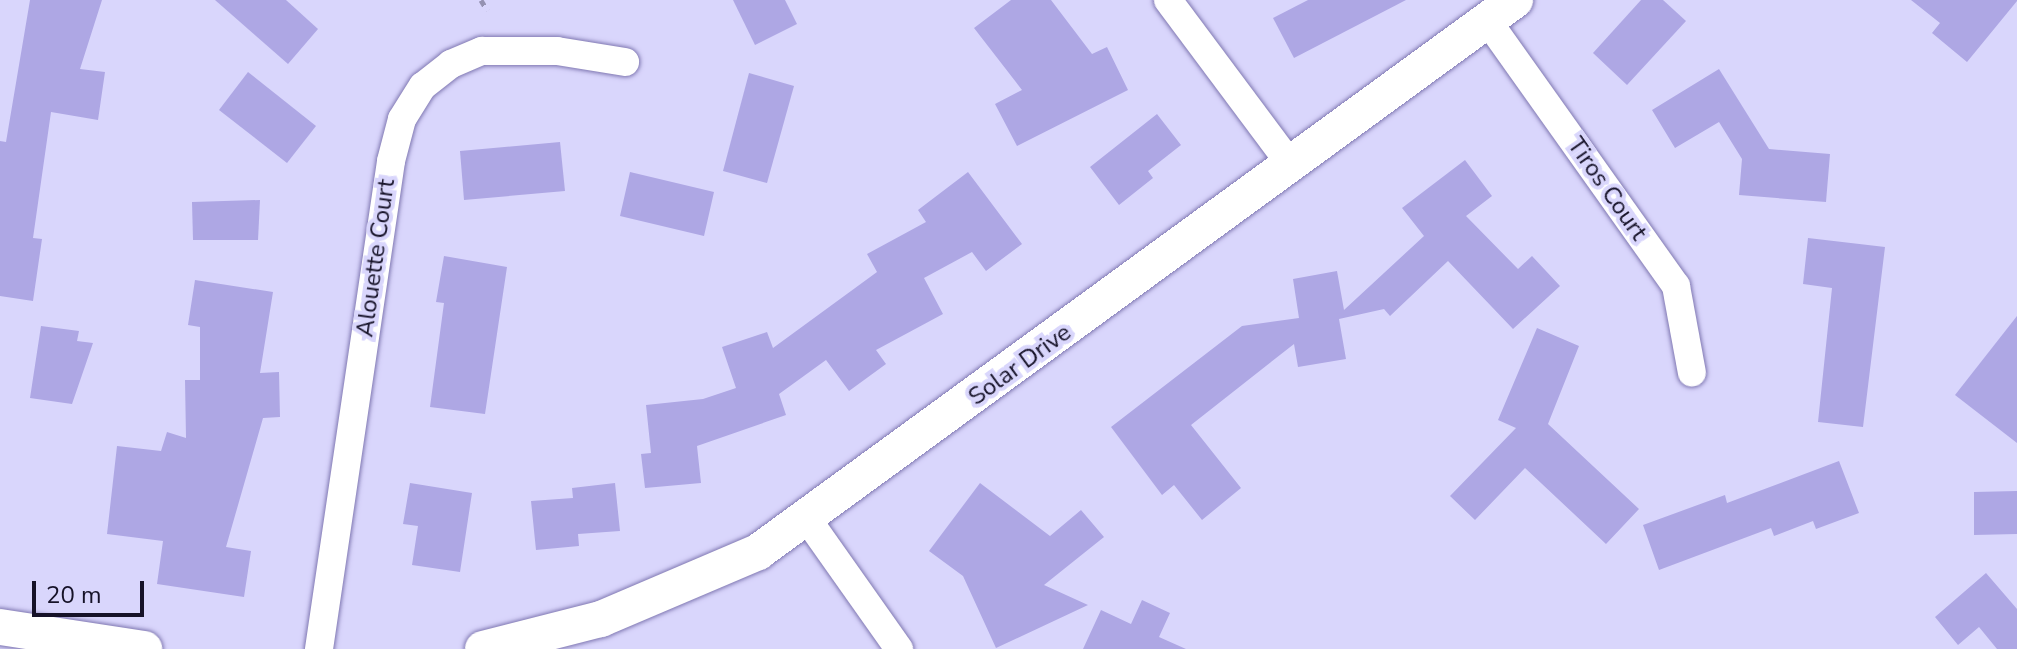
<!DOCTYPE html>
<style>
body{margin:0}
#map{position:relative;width:2017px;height:649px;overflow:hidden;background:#d9d6fc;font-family:"Nunito Sans",sans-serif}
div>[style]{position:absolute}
.building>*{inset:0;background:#aea7e4}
.path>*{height:5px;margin-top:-2.5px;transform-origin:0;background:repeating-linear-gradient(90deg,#9592b2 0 6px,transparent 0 12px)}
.roads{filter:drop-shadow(0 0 2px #8078b2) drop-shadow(0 0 2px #8078b2)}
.minor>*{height:28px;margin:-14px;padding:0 14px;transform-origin:14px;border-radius:14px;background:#fff}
.tertiary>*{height:36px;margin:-18px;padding:0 18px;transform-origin:18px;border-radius:18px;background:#fff}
span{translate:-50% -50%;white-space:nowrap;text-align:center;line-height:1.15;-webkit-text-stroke:8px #d9d6fc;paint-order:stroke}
.street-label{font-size:24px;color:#161228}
.scale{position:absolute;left:32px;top:581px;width:112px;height:36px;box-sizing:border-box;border:4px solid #161228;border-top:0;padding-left:10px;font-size:24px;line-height:28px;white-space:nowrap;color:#161228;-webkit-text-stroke:6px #d9d6fc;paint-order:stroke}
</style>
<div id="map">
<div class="building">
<div style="clip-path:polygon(30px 0,102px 0,80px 69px,105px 72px,98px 120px,51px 112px,33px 238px,42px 239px,33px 301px,0 296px,0 141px,6px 142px)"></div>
<div style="clip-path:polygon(215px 0,286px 0,318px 29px,288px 64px)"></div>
<div style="clip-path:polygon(733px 0,785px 0,797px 24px,755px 45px)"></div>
<div style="clip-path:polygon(1011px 0,1051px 0,1092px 54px,1107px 47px,1128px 90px,1017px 146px,995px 104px,1022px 90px,974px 28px)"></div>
<div style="clip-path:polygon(1308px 0,1406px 0,1294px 58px,1273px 18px)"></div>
<div style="clip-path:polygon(1641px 0,1663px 0,1686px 21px,1627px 85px,1593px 53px)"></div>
<div style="clip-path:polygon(1911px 0,2017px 0,2017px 1px,1967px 62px,1932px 33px,1940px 23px)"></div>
<div style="clip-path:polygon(1719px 69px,1769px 149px,1830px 154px,1826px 202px,1739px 195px,1742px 159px,1719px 122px,1675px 148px,1652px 110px)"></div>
<div style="clip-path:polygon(248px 72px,316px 126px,287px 163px,219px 110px)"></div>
<div style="clip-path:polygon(749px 73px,794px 86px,767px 183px,723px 171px)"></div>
<div style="clip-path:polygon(1157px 114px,1181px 145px,1148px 171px,1153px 178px,1119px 205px,1090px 167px)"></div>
<div style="clip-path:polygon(560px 142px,565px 191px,464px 200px,460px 151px)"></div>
<div style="clip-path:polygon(1465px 160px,1492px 196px,1466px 216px,1518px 269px,1532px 256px,1560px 286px,1513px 329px,1448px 261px,1390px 316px,1384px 309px,1339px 319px,1346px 359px,1298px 367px,1294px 344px,1191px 425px,1241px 488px,1202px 520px,1174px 485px,1162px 495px,1111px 427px,1242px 326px,1299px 318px,1293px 279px,1337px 271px,1344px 310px,1424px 236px,1402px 208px)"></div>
<div style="clip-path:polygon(630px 172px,714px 192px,704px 236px,620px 216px)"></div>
<div style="clip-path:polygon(968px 172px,1022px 244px,986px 271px,972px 252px,924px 278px,943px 314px,876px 350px,886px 364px,849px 391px,826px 360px,779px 394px,786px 415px,697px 446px,701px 483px,645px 488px,641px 454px,651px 453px,646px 405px,703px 399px,736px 388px,722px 347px,767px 332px,773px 348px,877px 272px,867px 254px,926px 222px,918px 210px)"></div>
<div style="clip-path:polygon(260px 200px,258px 240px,193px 240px,192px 202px)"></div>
<div style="clip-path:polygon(1808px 238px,1885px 247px,1863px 427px,1818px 422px,1832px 288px,1803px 284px)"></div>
<div style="clip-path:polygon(444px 256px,507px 267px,485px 414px,430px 407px,444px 303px,436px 302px)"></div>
<div style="clip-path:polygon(195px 280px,273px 292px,260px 373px,279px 372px,280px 417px,263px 418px,226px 547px,251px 551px,244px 597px,157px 584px,163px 541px,107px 534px,117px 446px,161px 451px,167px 432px,186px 438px,185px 380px,200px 380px,200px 327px,188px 325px)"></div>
<div style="clip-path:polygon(2017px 316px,2017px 443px,1955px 395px)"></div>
<div style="clip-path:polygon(41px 326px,79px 331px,77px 341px,93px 343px,72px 404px,30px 398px)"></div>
<div style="clip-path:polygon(1537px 328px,1579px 346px,1548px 424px,1639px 509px,1606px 544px,1525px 468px,1475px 520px,1450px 496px,1516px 428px,1498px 420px)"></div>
<div style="clip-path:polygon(1839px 461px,1859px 513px,1816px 529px,1813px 521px,1774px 536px,1771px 528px,1659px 570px,1643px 525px,1725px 495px,1727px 503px)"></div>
<div style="clip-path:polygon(410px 483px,472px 493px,460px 572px,412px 565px,418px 526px,403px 524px)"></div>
<div style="clip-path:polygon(615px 483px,620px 531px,578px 534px,579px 546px,536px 550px,531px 501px,573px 498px,572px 488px)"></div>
<div style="clip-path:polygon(980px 483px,1050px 536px,1081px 510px,1104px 537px,1044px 585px,1088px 605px,996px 648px,963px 576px,929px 551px)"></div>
<div style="clip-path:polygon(2017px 491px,2017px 534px,1974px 535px,1974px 492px)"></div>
<div style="clip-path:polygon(1986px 573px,2017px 609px,2017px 649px,1997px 649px,1979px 627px,1958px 645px,1935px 617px)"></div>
<div style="clip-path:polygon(1142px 600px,1170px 613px,1159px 637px,1186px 649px,1083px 649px,1101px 610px,1131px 624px)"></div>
</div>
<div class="path">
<div style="left:481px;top:0;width:12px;rotate:59deg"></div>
</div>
<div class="roads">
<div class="minor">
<div style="left:1168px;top:0;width:206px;rotate:53.3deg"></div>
<div style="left:1487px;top:20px;width:326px;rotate:54.6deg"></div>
<div style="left:1676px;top:286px;width:88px;rotate:79.6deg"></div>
<div style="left:808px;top:520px;width:158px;rotate:54.8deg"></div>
<div style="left:319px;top:649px;width:493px;rotate:-81.6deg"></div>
<div style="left:391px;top:161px;width:43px;rotate:-75.3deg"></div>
<div style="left:402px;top:119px;width:39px;rotate:-58deg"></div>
<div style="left:423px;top:86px;width:36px;rotate:-38deg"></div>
<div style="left:451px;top:64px;width:34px;rotate:-23deg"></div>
<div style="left:482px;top:51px;width:75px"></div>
<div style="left:557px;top:51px;width:69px;rotate:9.2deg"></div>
</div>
<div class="tertiary">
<div style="left:0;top:627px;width:146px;rotate:8.7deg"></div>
<div style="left:483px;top:649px;width:122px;rotate:-14.3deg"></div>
<div style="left:601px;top:619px;width:171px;rotate:-23.1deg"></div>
<div style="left:758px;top:552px;width:937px;rotate:-36.1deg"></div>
</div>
</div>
<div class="street-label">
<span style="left:1607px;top:189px;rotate:55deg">Tiros Court</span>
<span style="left:376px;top:258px;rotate:-82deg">Alouette Court</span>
<span style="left:1020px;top:365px;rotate:-36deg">Solar Drive</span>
</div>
<div class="scale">20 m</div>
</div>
